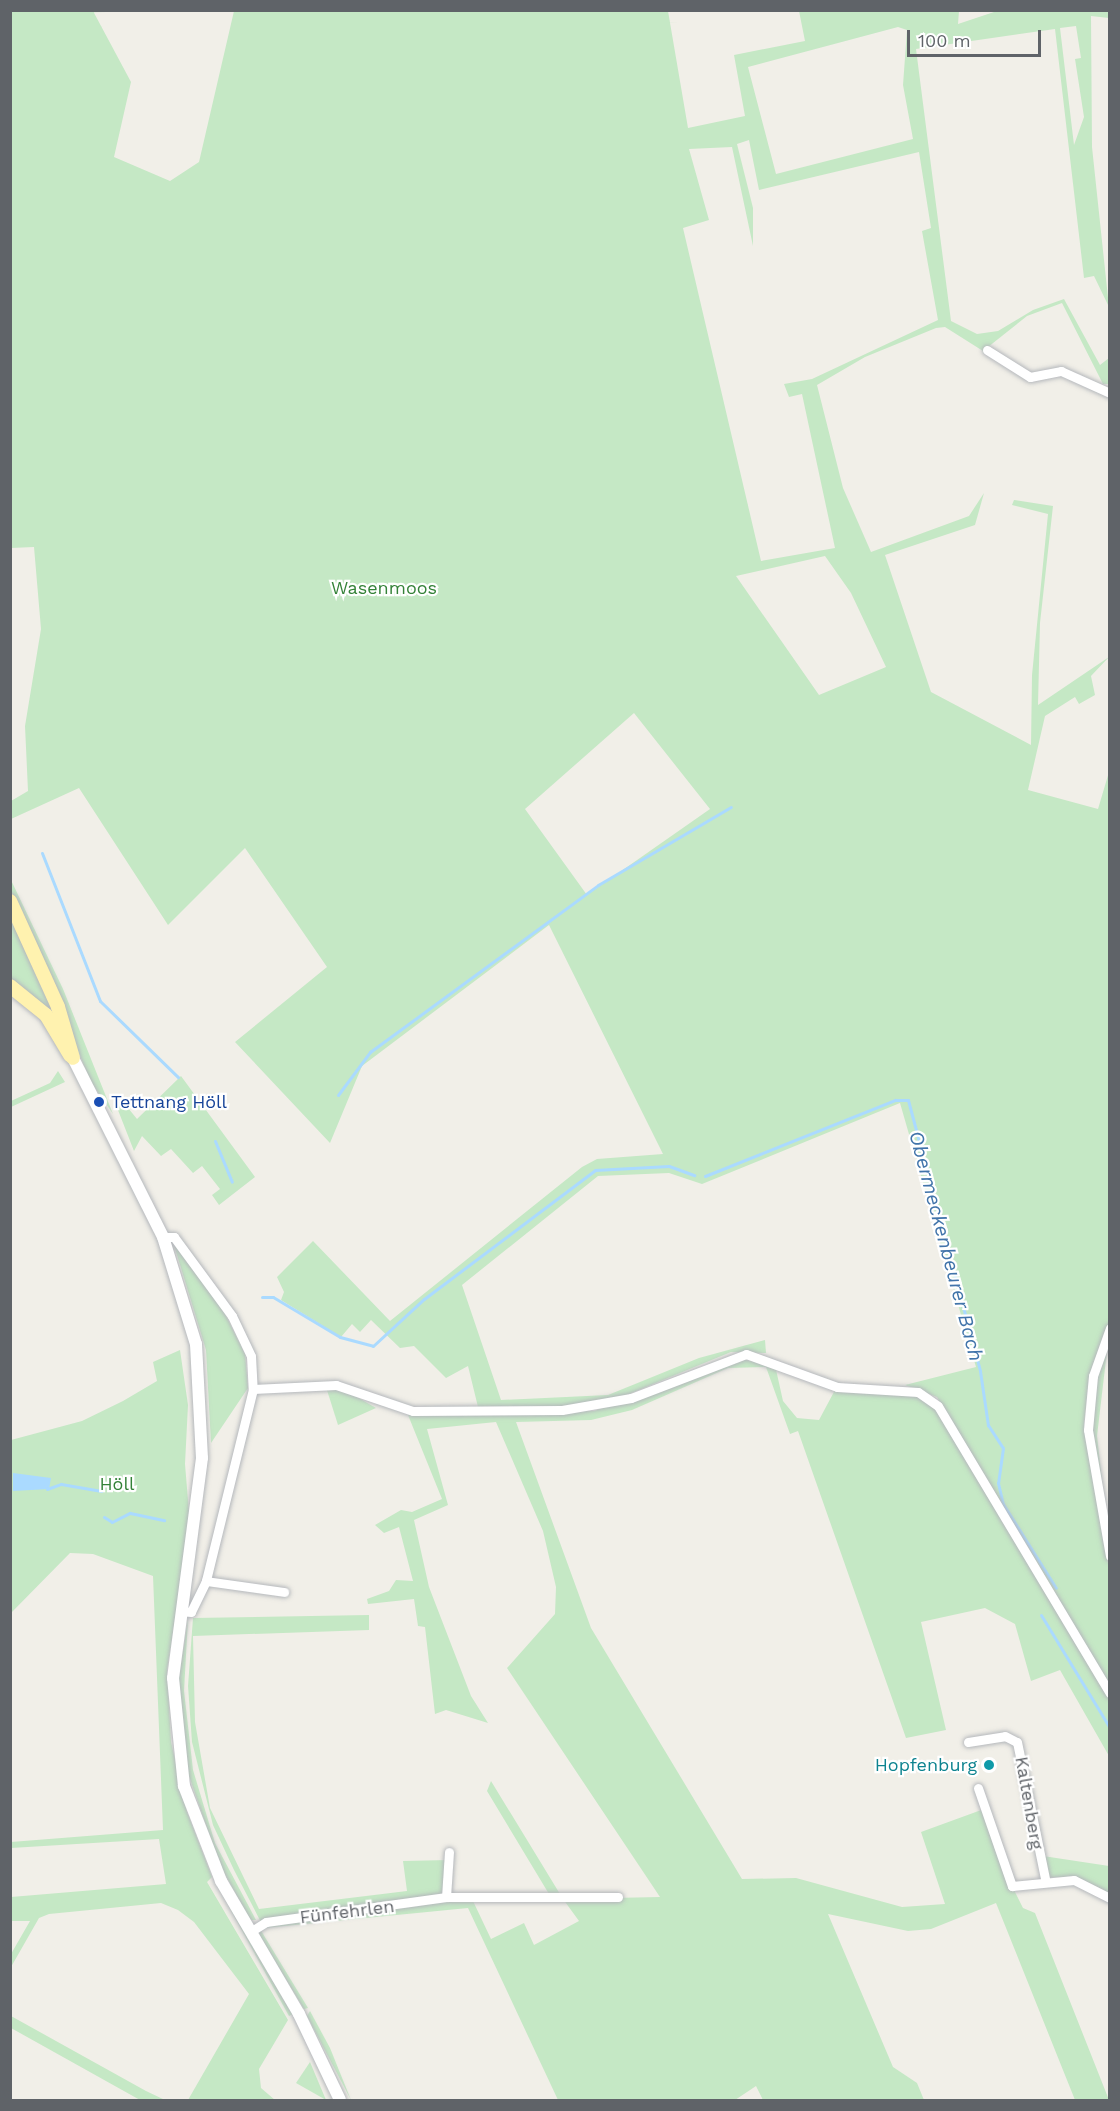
<!DOCTYPE html>
<meta charset="utf-8">
<style>
body{margin:0}
#map{position:relative;width:1120px;height:2111px;overflow:hidden;background:#f1efe8;font-family:"Work Sans",sans-serif}
div>[style]{position:absolute}
.green>*{inset:0;background:#c5e8c5}
.water>*{inset:0;background:#aadaff}
.stream>*{height:3px;margin:-1.5px;padding:0 1.5px;transform-origin:1.5px;border-radius:1.5px;background:#aadaff}
.roads{filter:drop-shadow(0 0 2px #b5b8bc) drop-shadow(0 0 2px #b5b8bc)}
.street>*{height:9px;margin:-4.5px;padding:0 4.5px;transform-origin:4.5px;border-radius:4.5px;background:#fff}
.secondary>*{height:12px;margin:-6px;padding:0 6px;transform-origin:6px;border-radius:6px;background:#fff}
.primary>*{height:14px;margin:-7px;padding:0 7px;transform-origin:7px;border-radius:7px;background:#fff2af}
.dots>*{width:16px;height:16px;translate:-50% -50%;box-sizing:border-box;border:3px solid #fff;border-radius:50%}
span{translate:-50% -50%;white-space:nowrap;text-align:center;line-height:1.15;-webkit-text-stroke:4.5px #fff;paint-order:stroke}
.park-label{font-size:18px;color:#348238}
.transit-label{font-size:18px;color:#164399}
.left{translate:0 -50%;text-align:left}
.culture-label{font-size:18px;color:#0d838f}
.right{translate:-100% -50%;text-align:right}
.street-label{font-size:18px;color:#5f6368}
.water-label{font-size:20px;color:#4174aa;font-style:italic}
.frame{position:absolute;inset:0;border:12px solid #5f6368;pointer-events:none}
.scale{position:absolute;left:907px;top:30px;width:134px;height:27px;box-sizing:border-box;border:3px solid #5f6368;border-top:0;padding-left:8px;font-size:18px;line-height:21px;white-space:nowrap;color:#5f6368;-webkit-text-stroke:4px #fff;paint-order:stroke}
</style>
<div id="map">
<div class="green">
<div style="clip-path:polygon(evenodd,11px 11px,93px 11px,131px 82px,114px 157px,170px 181px,199px 162px,234px 11px,668px 11px,688px 128px,745px 116px,734px 55px,805px 41px,799px 11px,959px 11px,958px 24px,997px 11px,1109px 11px,1109px 18px,1091px 16px,1092px 147px,1109px 307px,1094px 276px,1084px 278px,1055px 29px,916px 49px,951px 321px,977px 334px,998px 331px,1033px 310px,1064px 299px,1100px 365px,1109px 358px,1109px 384px,1103px 384px,1062px 303px,1027px 316px,983px 351px,945px 327px,936px 328px,865px 357px,817px 385px,843px 488px,871px 552px,969px 516px,984px 493px,975px 525px,885px 555px,931px 692px,1031px 745px,1032px 675px,1048px 514px,1012px 505px,1014px 500px,1053px 506px,1040px 623px,1038px 705px,1109px 657px,1091px 676px,1095px 695px,1079px 704px,1075px 697px,1045px 716px,1028px 790px,1098px 809px,1109px 772px,1110px 1318px,1089px 1379px,1084px 1424px,1109px 1569px,1109px 1687px,937px 1397px,905px 1385px,976px 1367px,900px 1103px,702px 1184px,669px 1173px,598px 1176px,462px 1285px,501px 1400px,608px 1395px,699px 1358px,765px 1340px,766px 1353px,731px 1352px,624px 1396px,573px 1406px,478px 1407px,468px 1366px,446px 1378px,414px 1346px,400px 1348px,371px 1320px,360px 1332px,352px 1324px,341px 1337px,281px 1300px,284px 1292px,277px 1277px,313px 1241px,390px 1321px,582px 1167px,597px 1159px,663px 1154px,549px 925px,362px 1066px,330px 1143px,235px 1042px,327px 967px,245px 848px,168px 925px,79px 788px,11px 819px,11px 801px,28px 791px,25px 726px,41px 629px,34px 547px,11px 548px,11px 11px,1076px 26px,1081px 58px,1075px 59px,1084px 117px,1074px 145px,1060px 28px,1076px 26px,11px 11px,898px 27px,907px 30px,903px 85px,913px 139px,776px 174px,748px 67px,898px 27px,11px 11px,749px 140px,759px 190px,919px 152px,931px 228px,922px 231px,938px 320px,812px 379px,784px 384px,789px 397px,802px 394px,835px 548px,761px 561px,683px 228px,709px 220px,689px 149px,732px 147px,753px 246px,753px 208px,737px 144px,749px 140px,11px 11px,825px 556px,851px 593px,886px 667px,819px 695px,736px 576px,825px 556px,11px 11px,634px 713px,710px 809px,587px 895px,525px 809px,634px 713px)"></div>
<div style="clip-path:polygon(10px 878px,63px 989px,113px 1114px,91px 1082px,11px 891px)"></div>
<div style="clip-path:polygon(10px 911px,56px 1015px,11px 981px)"></div>
<div style="clip-path:polygon(58px 1071px,65px 1082px,11px 1107px,11px 1101px,50px 1083px)"></div>
<div style="clip-path:polygon(181px 1076px,255px 1177px,219px 1205px,212px 1195px,220px 1189px,202px 1166px,193px 1173px,171px 1149px,161px 1156px,142px 1136px,134px 1151px,116px 1105px,124px 1103px,137px 1119px)"></div>
<div style="clip-path:polygon(174px 1245px,220px 1304px,245px 1354px,248px 1388px,211px 1443px,206px 1350px)"></div>
<div style="clip-path:polygon(1109px 1334px,1097px 1436px,1109px 1542px,1092px 1444px,1095px 1378px)"></div>
<div style="clip-path:polygon(180px 1350px,188px 1405px,185px 1464px,190px 1524px,167px 1670px,171px 1742px,187px 1812px,212px 1877px,207px 1882px,288px 2020px,259px 2069px,261px 2088px,275px 2100px,188px 2100px,249px 1994px,194px 1922px,178px 1910px,161px 1903px,49px 1914px,39px 1918px,11px 1967px,11px 1954px,30px 1921px,11px 1921px,11px 1897px,166px 1884px,159px 1839px,11px 1848px,11px 1842px,163px 1830px,153px 1576px,93px 1554px,70px 1553px,11px 1613px,11px 1440px,82px 1421px,123px 1401px,157px 1381px,153px 1362px)"></div>
<div style="clip-path:polygon(740px 1359px,775px 1365px,783px 1401px,797px 1418px,819px 1420px,835px 1390px,912px 1393px,936px 1408px,1109px 1699px,1109px 1756px,1060px 1670px,1031px 1681px,1015px 1624px,985px 1608px,921px 1622px,946px 1730px,906px 1738px,798px 1431px,790px 1434px,766px 1367px,728px 1368px,632px 1410px,591px 1420px,516px 1422px,591px 1628px,742px 1879px,796px 1878px,902px 1907px,945px 1904px,921px 1832px,984px 1809px,1001px 1864px,1023px 1908px,1035px 1913px,1109px 2100px,1075px 2100px,996px 1903px,931px 1929px,908px 1931px,828px 1914px,893px 2067px,917px 2083px,924px 2100px,763px 2100px,756px 2086px,735px 2100px,558px 2100px,468px 1908px,264px 1928px,234px 1870px,213px 1825px,192px 1742px,188px 1686px,193px 1618px,369px 1615px,369px 1630px,193px 1636px,195px 1722px,210px 1808px,259px 1909px,407px 1891px,403px 1861px,449px 1860px,446px 1897px,473px 1901px,491px 1939px,524px 1923px,534px 1945px,579px 1921px,563px 1899px,552px 1899px,487px 1791px,491px 1781px,563px 1899px,660px 1897px,507px 1668px,555px 1614px,556px 1587px,543px 1531px,496px 1422px,427px 1429px,448px 1505px,414px 1520px,429px 1587px,471px 1696px,488px 1723px,446px 1710px,435px 1714px,425px 1627px,418px 1626px,414px 1599px,368px 1604px,367px 1599px,389px 1591px,396px 1580px,413px 1581px,399px 1527px,384px 1533px,375px 1525px,401px 1510px,412px 1512px,442px 1499px,408px 1415px,594px 1411px)"></div>
<div style="clip-path:polygon(326px 1387px,350px 1393px,376px 1408px,338px 1425px)"></div>
<div style="clip-path:polygon(188px 1619px,184px 1691px,193px 1770px,215px 1843px,256px 1920px,250px 1920px,219px 1863px,187px 1770px,178px 1684px)"></div>
<div style="clip-path:polygon(1043px 1856px,1109px 1866px,1109px 1895px,1079px 1878px,1045px 1877px)"></div>
<div style="clip-path:polygon(218px 1887px,293px 2014px,289px 2016px)"></div>
<div style="clip-path:polygon(260px 1929px,308px 2008px,304px 2009px,257px 1932px)"></div>
<div style="clip-path:polygon(310px 2011px,330px 2048px,351px 2100px,307px 2016px)"></div>
<div style="clip-path:polygon(11px 2016px,146px 2091px,165px 2100px,140px 2100px,11px 2028px)"></div>
<div style="clip-path:polygon(310px 2062px,326px 2100px,296px 2083px)"></div>
</div>
<div class="water">
<div style="clip-path:polygon(13px 1473px,51px 1478px,49px 1489px,13px 1491px)"></div>
</div>
<div class="stream">
<div style="left:42px;top:853px;width:159px;rotate:68.6deg"></div>
<div style="left:100px;top:1001px;width:109px;rotate:44.3deg"></div>
<div style="left:338px;top:1095px;width:54px;rotate:-53.3deg"></div>
<div style="left:370px;top:1052px;width:283px;rotate:-36.2deg"></div>
<div style="left:598px;top:885px;width:154px;rotate:-30.4deg"></div>
<div style="left:215px;top:1141px;width:44px;rotate:67.5deg"></div>
<div style="left:705px;top:1176px;width:205px;rotate:-21.8deg"></div>
<div style="left:895px;top:1100px;width:13px"></div>
<div style="left:908px;top:1100px;width:280px;rotate:75.1deg"></div>
<div style="left:980px;top:1371px;width:55px;rotate:81.6deg"></div>
<div style="left:988px;top:1425px;width:27px;rotate:57deg"></div>
<div style="left:1003px;top:1448px;width:35px;rotate:98deg"></div>
<div style="left:998px;top:1483px;width:22px;rotate:77deg"></div>
<div style="left:1003px;top:1504px;width:99px;rotate:57.8deg"></div>
<div style="left:262px;top:1297px;width:11px"></div>
<div style="left:273px;top:1297px;width:78px;rotate:30.8deg"></div>
<div style="left:340px;top:1337px;width:34px;rotate:15deg"></div>
<div style="left:373px;top:1346px;width:69px;rotate:-42.7deg"></div>
<div style="left:424px;top:1299px;width:214px;rotate:-37deg"></div>
<div style="left:595px;top:1170px;width:74px;rotate:-3.1deg"></div>
<div style="left:669px;top:1166px;width:27px;rotate:20deg"></div>
<div style="left:47px;top:1489px;width:15px;rotate:-20deg"></div>
<div style="left:61px;top:1484px;width:41px;rotate:9.9deg"></div>
<div style="left:104px;top:1517px;width:9px;rotate:32deg"></div>
<div style="left:112px;top:1522px;width:20px;rotate:-27deg"></div>
<div style="left:130px;top:1513px;width:35px;rotate:12deg"></div>
<div style="left:1041px;top:1615px;width:132px;rotate:58.6deg"></div>
</div>
<div class="roads">
<div class="street">
<div style="left:987px;top:350px;width:51px;rotate:32.1deg"></div>
<div style="left:1030px;top:377px;width:32px;rotate:-11deg"></div>
<div style="left:1061px;top:371px;width:54px;rotate:24.2deg"></div>
<div style="left:163px;top:1237px;width:11px"></div>
<div style="left:174px;top:1237px;width:98px;rotate:53.7deg"></div>
<div style="left:232px;top:1316px;width:44px;rotate:64.6deg"></div>
<div style="left:251px;top:1356px;width:33px;rotate:87deg"></div>
<div style="left:253px;top:1389px;width:198px;rotate:103.8deg"></div>
<div style="left:206px;top:1581px;width:34px;rotate:116deg"></div>
<div style="left:191px;top:1612px;width:11px;rotate:-175deg"></div>
<div style="left:1110px;top:1328px;width:51px;rotate:109.5deg"></div>
<div style="left:1093px;top:1376px;width:54px;rotate:95.3deg"></div>
<div style="left:1088px;top:1430px;width:128px;rotate:80.1deg"></div>
<div style="left:253px;top:1389px;width:83px;rotate:-2.8deg"></div>
<div style="left:336px;top:1385px;width:81px;rotate:18.7deg"></div>
<div style="left:413px;top:1411px;width:149px;rotate:-0.4deg"></div>
<div style="left:562px;top:1410px;width:70px;rotate:-9.9deg"></div>
<div style="left:631px;top:1398px;width:123px;rotate:-20.9deg"></div>
<div style="left:746px;top:1354px;width:97px;rotate:19.9deg"></div>
<div style="left:837px;top:1387px;width:81px;rotate:3.5deg"></div>
<div style="left:918px;top:1392px;width:24px;rotate:35deg"></div>
<div style="left:938px;top:1406px;width:335px;rotate:59.1deg"></div>
<div style="left:206px;top:1581px;width:79px;rotate:8deg"></div>
<div style="left:968px;top:1742px;width:37px;rotate:-9deg"></div>
<div style="left:1005px;top:1736px;width:13px;rotate:27deg"></div>
<div style="left:1017px;top:1742px;width:140px;rotate:78.4deg"></div>
<div style="left:978px;top:1788px;width:104px;rotate:70.9deg"></div>
<div style="left:1012px;top:1886px;width:62px;rotate:-5.5deg"></div>
<div style="left:1074px;top:1880px;width:40px;rotate:26.6deg"></div>
<div style="left:446px;top:1897px;width:45px;rotate:-86.2deg"></div>
<div style="left:250px;top:1932px;width:19px;rotate:-32deg"></div>
<div style="left:266px;top:1922px;width:182px;rotate:-7.9deg"></div>
<div style="left:446px;top:1897px;width:172px"></div>
</div>
<div class="secondary">
<div style="left:73px;top:1058px;width:200px;rotate:63.3deg"></div>
<div style="left:163px;top:1237px;width:112px;rotate:72.9deg"></div>
<div style="left:196px;top:1344px;width:114px;rotate:87deg"></div>
<div style="left:202px;top:1458px;width:222px;rotate:97.5deg"></div>
<div style="left:173px;top:1678px;width:109px;rotate:84.2deg"></div>
<div style="left:184px;top:1786px;width:102px;rotate:68.7deg"></div>
<div style="left:221px;top:1881px;width:154px;rotate:59.6deg"></div>
<div style="left:299px;top:2014px;width:95px;rotate:64.5deg"></div>
</div>
<div class="primary">
<div style="left:10px;top:901px;width:116px;rotate:65.6deg"></div>
<div style="left:58px;top:1007px;width:53px;rotate:73.6deg"></div>
<div style="left:10px;top:986px;width:46px;rotate:38.9deg"></div>
<div style="left:46px;top:1015px;width:47px;rotate:59deg"></div>
</div>
</div>
<div class="dots">
<div style="left:99px;top:1102px;background:#1a4fb4"></div>
<div style="left:989px;top:1765px;background:#0f9aa8"></div>
</div>
<div class="park-label">
<span style="left:384px;top:588px">Wasenmoos</span>
<span style="left:117px;top:1484px">Höll</span>
</div>
<div class="transit-label">
<span class="left" style="left:111px;top:1102px">Tettnang Höll</span>
</div>
<div class="culture-label">
<span class="right" style="left:977px;top:1765px">Hopfenburg</span>
</div>
<div class="street-label">
<span style="left:1029px;top:1803px;rotate:80deg">Kaltenberg</span>
<span style="left:347px;top:1912px;rotate:-7deg">Fünfehrlen</span>
</div>
<div class="water-label">
<span style="left:946px;top:1246px;rotate:75deg">Obermeckenbeurer Bach</span>
</div>
<div class="frame"></div>
<div class="scale">100 m</div>
</div>
